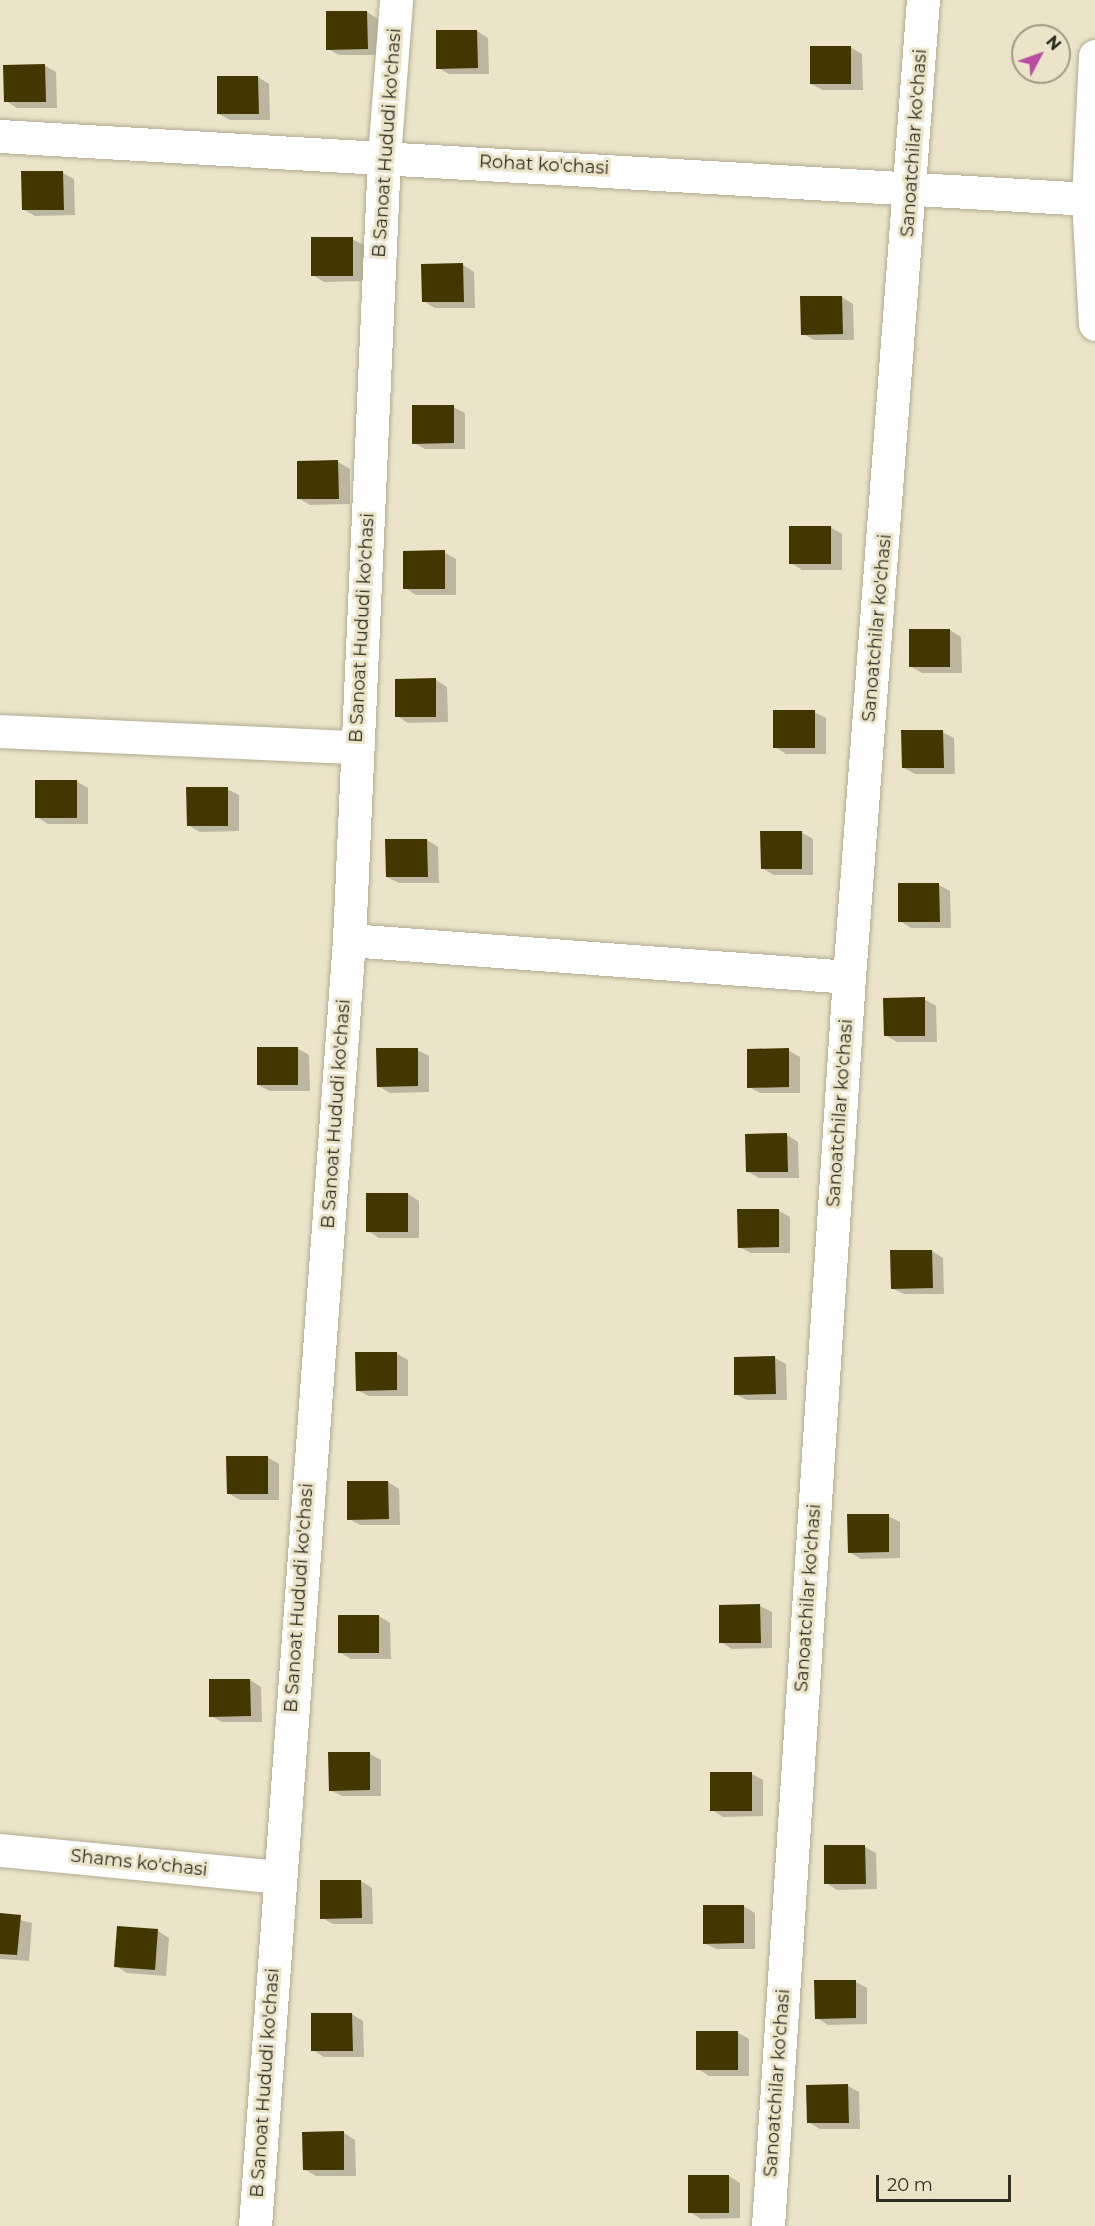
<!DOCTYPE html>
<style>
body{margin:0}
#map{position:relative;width:1095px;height:2226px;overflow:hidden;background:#ebe4c9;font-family:Montserrat,sans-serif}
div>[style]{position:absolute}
.shadow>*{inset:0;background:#0003}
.building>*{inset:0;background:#433700}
.roads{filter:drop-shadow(0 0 2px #b2ab91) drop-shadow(0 0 2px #b2ab91)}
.minor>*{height:33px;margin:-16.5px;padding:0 16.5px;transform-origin:16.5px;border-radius:16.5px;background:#fff}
span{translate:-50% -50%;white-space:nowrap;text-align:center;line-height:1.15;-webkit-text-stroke:6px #ebe4c9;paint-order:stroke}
.street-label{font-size:18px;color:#302e23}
.north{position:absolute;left:1011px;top:24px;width:60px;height:60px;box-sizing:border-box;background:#ebe4c9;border:2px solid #a09b87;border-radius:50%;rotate:49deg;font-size:16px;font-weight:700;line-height:24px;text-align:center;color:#302e23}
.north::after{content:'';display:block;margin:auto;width:21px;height:27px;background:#bc4ba7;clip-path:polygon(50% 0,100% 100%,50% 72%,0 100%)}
.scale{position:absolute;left:876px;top:2175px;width:135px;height:27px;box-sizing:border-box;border:3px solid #302e23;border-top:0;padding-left:8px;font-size:18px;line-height:21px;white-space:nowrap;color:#302e23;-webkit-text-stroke:4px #ebe4c9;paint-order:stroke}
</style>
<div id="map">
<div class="shadow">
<div style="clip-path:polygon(367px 12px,378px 19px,379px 55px,339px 55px,328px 49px)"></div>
<div style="clip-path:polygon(477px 31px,488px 38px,489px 74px,449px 74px,438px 68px)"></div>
<div style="clip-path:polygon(850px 47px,862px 54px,863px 90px,823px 90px,811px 84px)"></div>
<div style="clip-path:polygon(44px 65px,56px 72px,57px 108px,17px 108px,6px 101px)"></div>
<div style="clip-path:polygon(258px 77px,269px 84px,270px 120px,230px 120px,219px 114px)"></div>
<div style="clip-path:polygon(63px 173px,74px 179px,75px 215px,35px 216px,23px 209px)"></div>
<div style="clip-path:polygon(352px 239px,364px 245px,364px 281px,324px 282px,313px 275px)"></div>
<div style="clip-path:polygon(463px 265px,474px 272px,475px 308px,435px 308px,423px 301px)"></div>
<div style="clip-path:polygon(842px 297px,853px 304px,854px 340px,814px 340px,803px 334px)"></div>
<div style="clip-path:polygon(453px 407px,465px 413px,465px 449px,425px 449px,414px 443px)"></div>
<div style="clip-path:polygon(338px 462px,350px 469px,350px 504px,310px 505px,298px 498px)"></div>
<div style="clip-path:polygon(830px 527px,842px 534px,842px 570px,802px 570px,791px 563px)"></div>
<div style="clip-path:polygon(444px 552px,456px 559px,456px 595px,416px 595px,405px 588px)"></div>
<div style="clip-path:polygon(950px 630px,961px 637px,962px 673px,922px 673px,910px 666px)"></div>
<div style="clip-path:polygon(436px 680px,447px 687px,448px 722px,408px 723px,397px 716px)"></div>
<div style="clip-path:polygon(814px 712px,826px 718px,826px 754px,786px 754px,775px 747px)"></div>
<div style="clip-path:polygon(942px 732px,954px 738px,955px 774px,915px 774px,904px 768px)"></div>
<div style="clip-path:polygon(76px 781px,88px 788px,88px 824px,48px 824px,37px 817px)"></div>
<div style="clip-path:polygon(227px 789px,239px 795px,239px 831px,200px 832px,188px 825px)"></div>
<div style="clip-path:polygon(801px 832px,813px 839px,813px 875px,774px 875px,762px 868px)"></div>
<div style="clip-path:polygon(427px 840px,438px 847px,439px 883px,399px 883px,387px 877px)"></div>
<div style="clip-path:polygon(939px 885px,950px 891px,951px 928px,911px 928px,900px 921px)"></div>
<div style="clip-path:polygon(924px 999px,936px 1006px,937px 1042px,897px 1042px,885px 1035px)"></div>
<div style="clip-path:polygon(297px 1048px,309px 1055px,310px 1091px,270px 1091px,258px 1085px)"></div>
<div style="clip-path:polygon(417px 1050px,429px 1056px,429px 1092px,390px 1093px,378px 1086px)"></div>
<div style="clip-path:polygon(788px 1050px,800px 1057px,800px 1093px,760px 1093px,749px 1087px)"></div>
<div style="clip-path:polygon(787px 1135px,798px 1142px,799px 1178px,759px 1178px,747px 1171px)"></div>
<div style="clip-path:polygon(408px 1194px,419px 1201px,419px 1238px,379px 1238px,368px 1231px)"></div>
<div style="clip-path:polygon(778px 1210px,790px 1217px,790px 1253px,751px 1253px,739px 1247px)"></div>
<div style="clip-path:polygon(932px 1251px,943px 1258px,944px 1294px,904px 1294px,892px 1288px)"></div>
<div style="clip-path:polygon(396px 1353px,408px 1360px,408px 1396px,369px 1396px,357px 1390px)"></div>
<div style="clip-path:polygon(775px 1358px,786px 1364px,787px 1400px,747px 1400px,735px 1394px)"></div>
<div style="clip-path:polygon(267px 1457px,279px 1464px,279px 1500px,240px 1500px,228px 1493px)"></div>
<div style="clip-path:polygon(388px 1482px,399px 1489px,400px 1525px,360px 1525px,349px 1519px)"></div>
<div style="clip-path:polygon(888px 1516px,900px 1522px,900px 1558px,861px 1559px,849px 1552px)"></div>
<div style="clip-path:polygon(721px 1606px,760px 1606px,772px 1612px,772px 1648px,732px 1649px,721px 1642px)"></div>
<div style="clip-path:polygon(379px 1616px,390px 1623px,391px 1659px,351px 1659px,339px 1652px)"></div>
<div style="clip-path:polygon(250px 1680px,261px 1687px,262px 1722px,222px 1722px,211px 1716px)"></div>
<div style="clip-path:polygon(370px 1754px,381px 1760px,381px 1796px,342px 1796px,330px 1790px)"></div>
<div style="clip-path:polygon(752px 1774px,763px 1780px,763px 1816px,723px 1817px,712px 1810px)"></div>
<div style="clip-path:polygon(865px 1847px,876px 1853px,877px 1889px,837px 1890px,826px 1883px)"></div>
<div style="clip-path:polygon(361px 1881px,372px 1888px,373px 1924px,333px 1924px,322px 1918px)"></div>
<div style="clip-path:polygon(743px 1906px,755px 1913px,755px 1949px,716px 1949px,704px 1943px)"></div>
<div style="clip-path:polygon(0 1915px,32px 1923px,29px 1961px,0 1959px)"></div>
<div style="clip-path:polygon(158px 1931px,169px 1938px,166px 1976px,127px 1973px,116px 1966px)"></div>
<div style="clip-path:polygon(856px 1982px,867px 1988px,867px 2024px,828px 2025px,817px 2018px)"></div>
<div style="clip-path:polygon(352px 2014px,363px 2021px,364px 2057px,324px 2057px,313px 2050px)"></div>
<div style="clip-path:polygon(737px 2032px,749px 2039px,749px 2076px,709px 2076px,698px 2069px)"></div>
<div style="clip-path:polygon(848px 2086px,859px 2092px,860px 2129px,820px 2129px,808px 2122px)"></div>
<div style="clip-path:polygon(344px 2133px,355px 2140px,356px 2176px,316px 2176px,304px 2169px)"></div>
<div style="clip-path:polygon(729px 2176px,740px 2183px,740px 2218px,701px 2219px,690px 2212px)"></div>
</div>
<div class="building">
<div style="clip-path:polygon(326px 11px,367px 11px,368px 49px,326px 50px)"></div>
<div style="clip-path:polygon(436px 30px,477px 30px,478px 68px,436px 69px)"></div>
<div style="clip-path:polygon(810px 46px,851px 46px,851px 84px,810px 84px)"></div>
<div style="clip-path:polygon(45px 64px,46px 102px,4px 102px,3px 65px)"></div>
<div style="clip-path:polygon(217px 76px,258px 76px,259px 114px,217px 114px)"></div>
<div style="clip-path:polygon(21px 171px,63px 171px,64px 210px,22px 210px)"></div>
<div style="clip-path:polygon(311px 237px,353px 237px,353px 276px,311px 276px)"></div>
<div style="clip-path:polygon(463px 263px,464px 302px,422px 302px,421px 264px)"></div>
<div style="clip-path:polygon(800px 296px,842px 296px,843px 334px,801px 335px)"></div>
<div style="clip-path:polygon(412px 405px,454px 405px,454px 443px,412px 444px)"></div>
<div style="clip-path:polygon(338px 460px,339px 499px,297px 499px,297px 461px)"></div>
<div style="clip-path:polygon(789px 526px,831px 526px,831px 564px,789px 564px)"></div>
<div style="clip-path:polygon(445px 550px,445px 589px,403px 589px,403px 551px)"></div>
<div style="clip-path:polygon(909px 629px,950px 629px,950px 667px,909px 667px)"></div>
<div style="clip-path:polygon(436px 678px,436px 717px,395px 717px,395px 679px)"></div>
<div style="clip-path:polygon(773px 710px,815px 710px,815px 748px,773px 748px)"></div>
<div style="clip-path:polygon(901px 730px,943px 730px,944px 768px,902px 768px)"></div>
<div style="clip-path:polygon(35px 780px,77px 780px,77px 818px,35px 818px)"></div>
<div style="clip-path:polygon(186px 787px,228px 787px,228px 826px,187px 826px)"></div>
<div style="clip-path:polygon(760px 831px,802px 831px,802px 869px,761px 869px)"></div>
<div style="clip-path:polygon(385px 839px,427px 839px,428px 877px,386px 877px)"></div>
<div style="clip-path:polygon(898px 883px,939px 883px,940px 922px,898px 922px)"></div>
<div style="clip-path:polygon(925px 997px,925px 1036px,884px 1036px,883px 998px)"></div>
<div style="clip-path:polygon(257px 1047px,298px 1047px,298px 1085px,257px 1085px)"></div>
<div style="clip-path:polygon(376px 1048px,418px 1048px,418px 1086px,377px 1087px)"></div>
<div style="clip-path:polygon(789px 1048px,789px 1087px,747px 1088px,747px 1049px)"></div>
<div style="clip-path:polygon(787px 1133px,788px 1172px,746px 1172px,745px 1134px)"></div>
<div style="clip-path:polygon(366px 1193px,408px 1193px,408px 1232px,366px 1232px)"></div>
<div style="clip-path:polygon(737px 1209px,779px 1209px,779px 1247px,738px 1248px)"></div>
<div style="clip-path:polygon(890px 1250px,932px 1250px,933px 1288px,891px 1289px)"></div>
<div style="clip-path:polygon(355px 1352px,397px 1352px,397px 1390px,356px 1391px)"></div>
<div style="clip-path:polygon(775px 1356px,776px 1394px,734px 1395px,734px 1357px)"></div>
<div style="clip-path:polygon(226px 1456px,268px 1456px,268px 1494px,227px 1494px)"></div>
<div style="clip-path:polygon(347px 1481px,388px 1481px,389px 1519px,347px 1520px)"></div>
<div style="clip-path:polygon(847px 1514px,889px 1514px,889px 1552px,848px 1553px)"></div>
<div style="clip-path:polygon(760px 1604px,761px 1643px,719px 1643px,719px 1605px)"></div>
<div style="clip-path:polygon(338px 1615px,379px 1615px,379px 1653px,338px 1653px)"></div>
<div style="clip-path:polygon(209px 1679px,250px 1679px,251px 1716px,209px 1717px)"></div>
<div style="clip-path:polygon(328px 1752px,370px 1752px,370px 1790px,329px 1791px)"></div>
<div style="clip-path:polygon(710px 1772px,752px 1772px,752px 1811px,710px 1811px)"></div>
<div style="clip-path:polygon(824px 1845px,865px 1845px,866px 1884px,824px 1884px)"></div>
<div style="clip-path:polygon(320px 1880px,361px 1880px,362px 1918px,320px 1919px)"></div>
<div style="clip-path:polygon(703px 1905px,744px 1905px,744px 1943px,703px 1944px)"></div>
<div style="clip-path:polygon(0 1913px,21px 1915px,17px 1955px,0 1954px)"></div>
<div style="clip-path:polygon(117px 1926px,158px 1929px,155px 1970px,114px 1967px)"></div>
<div style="clip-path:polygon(814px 1980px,856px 1980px,856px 2018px,815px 2019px)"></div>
<div style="clip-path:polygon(311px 2013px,352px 2013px,353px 2051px,311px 2051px)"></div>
<div style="clip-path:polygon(696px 2031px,738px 2031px,738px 2070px,696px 2070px)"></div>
<div style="clip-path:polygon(848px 2084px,849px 2123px,807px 2123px,806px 2085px)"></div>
<div style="clip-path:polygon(344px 2131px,344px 2170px,303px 2170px,302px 2132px)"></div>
<div style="clip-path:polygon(688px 2175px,729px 2175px,729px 2213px,688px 2213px)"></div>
</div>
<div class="roads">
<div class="minor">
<div style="left:1095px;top:56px;width:143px;rotate:92.8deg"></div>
<div style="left:1088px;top:199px;width:125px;rotate:86.8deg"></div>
<div style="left:0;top:136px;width:1090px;rotate:3.31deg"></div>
<div style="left:0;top:731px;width:356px;rotate:2.6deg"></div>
<div style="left:349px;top:940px;width:501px;rotate:4.23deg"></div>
<div style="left:0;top:1850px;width:279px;rotate:5.5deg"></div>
<div style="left:255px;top:2226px;width:1289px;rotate:-85.82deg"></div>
<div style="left:349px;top:940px;width:784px;rotate:-87.44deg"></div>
<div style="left:384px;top:157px;width:157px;rotate:-85.6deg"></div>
<div style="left:768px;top:2226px;width:1252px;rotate:-86.29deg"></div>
<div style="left:849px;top:977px;width:980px;rotate:-85.67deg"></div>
</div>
</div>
<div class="street-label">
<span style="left:387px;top:143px;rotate:-86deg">B Sanoat Hududi ko'chasi</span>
<span style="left:914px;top:143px;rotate:-86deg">Sanoatchilar ko'chasi</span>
<span style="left:544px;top:165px;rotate:3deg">Rohat ko'chasi</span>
<span style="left:362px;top:628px;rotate:-87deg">B Sanoat Hududi ko'chasi</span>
<span style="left:877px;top:628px;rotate:-85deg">Sanoatchilar ko'chasi</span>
<span style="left:840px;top:1113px;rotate:-86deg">Sanoatchilar ko'chasi</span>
<span style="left:336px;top:1114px;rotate:-86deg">B Sanoat Hududi ko'chasi</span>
<span style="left:299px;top:1598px;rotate:-86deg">B Sanoat Hududi ko'chasi</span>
<span style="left:808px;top:1598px;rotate:-86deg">Sanoatchilar ko'chasi</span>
<span style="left:139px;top:1863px;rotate:6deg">Shams ko'chasi</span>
<span style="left:265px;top:2083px;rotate:-86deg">B Sanoat Hududi ko'chasi</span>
<span style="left:777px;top:2083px;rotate:-86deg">Sanoatchilar ko'chasi</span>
</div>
<div class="north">N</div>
<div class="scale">20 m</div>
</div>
